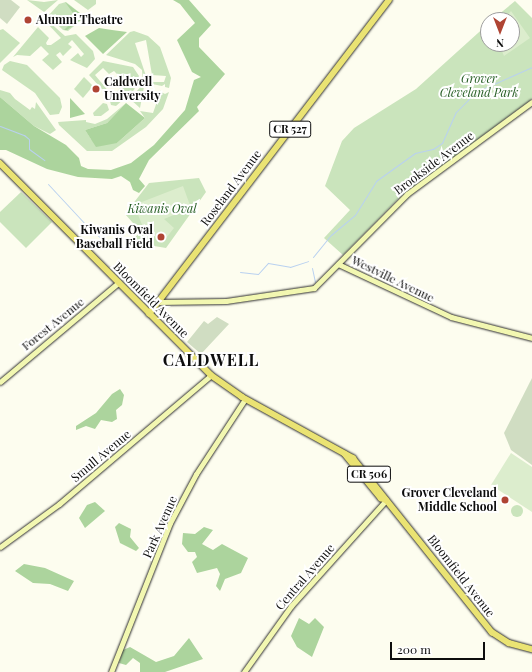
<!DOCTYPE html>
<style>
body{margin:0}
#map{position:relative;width:532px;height:672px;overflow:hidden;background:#fdfdef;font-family:"Playfair Display",serif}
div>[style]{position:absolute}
.green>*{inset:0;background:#cae4bc}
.round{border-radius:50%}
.forest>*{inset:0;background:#acd49d}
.cemetery>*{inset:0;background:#d0ddc2}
.pitch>*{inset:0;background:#dcedcd}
.stream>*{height:1px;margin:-0.5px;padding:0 0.5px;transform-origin:0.5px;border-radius:0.5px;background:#b9d1f0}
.roads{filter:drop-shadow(0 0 1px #2f2f2f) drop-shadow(0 0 1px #2f2f2f)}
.secondary>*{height:5px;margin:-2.5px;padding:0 2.5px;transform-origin:2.5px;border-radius:2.5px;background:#f2f7b1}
.primary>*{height:5.5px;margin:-2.75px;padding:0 2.75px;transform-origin:2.75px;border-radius:2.75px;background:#eae373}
.dots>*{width:11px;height:11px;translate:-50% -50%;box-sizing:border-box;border:2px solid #fff;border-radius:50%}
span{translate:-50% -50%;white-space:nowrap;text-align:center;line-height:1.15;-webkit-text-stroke:4px #fff;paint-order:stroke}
.shield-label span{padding:1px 3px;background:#fff;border:1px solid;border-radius:3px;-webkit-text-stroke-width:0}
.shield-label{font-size:11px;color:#0d0d0d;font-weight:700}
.poi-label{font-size:12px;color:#0d0d0d;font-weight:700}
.left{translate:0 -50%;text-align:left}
.right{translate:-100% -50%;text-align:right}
.park-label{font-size:12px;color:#265e24;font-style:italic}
.street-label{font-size:12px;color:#0d0d0d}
.district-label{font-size:16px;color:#0d0d0d;font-weight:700;letter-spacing:1px}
.north{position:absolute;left:480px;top:12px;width:40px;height:40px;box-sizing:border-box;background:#fff;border:1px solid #9e9e9e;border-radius:50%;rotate:180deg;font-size:11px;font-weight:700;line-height:16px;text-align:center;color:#0d0d0d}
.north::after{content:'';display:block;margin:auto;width:14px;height:18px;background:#af4434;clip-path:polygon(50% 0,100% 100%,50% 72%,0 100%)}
.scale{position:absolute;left:390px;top:642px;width:95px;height:18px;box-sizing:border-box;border:2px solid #0d0d0d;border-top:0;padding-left:5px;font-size:12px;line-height:14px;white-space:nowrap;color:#0d0d0d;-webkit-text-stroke:3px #fff;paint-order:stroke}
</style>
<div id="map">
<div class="green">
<div style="clip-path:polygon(27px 0,44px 2px,58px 0,44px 12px)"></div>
<div style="clip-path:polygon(74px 0,96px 0,96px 4px,88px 10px)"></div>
<div style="clip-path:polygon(515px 1px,532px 18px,532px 99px,402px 195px,343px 255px,324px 238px,350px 210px,325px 186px,342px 141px,354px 128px,416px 89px,488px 24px,488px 44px,512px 44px,512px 20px,492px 20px)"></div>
<div style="clip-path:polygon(66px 2px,85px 17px,68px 31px,63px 30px,48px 16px,59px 4px)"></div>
<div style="clip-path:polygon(47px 20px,65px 36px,76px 34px,93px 51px,95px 59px,87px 68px,70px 60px,78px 53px,81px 57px,84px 54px,72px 40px,68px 44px,72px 47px,63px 56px,60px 52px,56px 55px,62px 62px,53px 70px,42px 60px,49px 54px,41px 46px,30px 56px,17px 55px,13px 57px,38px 27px,49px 38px,46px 43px,47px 45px,51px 45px,61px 38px,46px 22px)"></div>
<div style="clip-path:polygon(3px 29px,20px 43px,0 63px,0 30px)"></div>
<div style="clip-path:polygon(134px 31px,148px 36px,160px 47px,171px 78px,169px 88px,165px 87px,165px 84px,162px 86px,152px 84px,152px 82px,164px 82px,166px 76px,152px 75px,146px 40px,135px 43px,146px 76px,140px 108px,130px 99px,143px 84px,142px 70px,135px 64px,106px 55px,130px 32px)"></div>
<div style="clip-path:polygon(10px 61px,27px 65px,60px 98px,62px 107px,59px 114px,50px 115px,35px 93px,2px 70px,4px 65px)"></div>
<div style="clip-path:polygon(evenodd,103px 61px,133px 67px,139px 76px,134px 90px,116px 106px,111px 105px,109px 97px,89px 75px,103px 61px,103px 68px,109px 74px,114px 71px,125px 82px,115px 94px,110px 93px,95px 75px,103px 68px)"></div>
<div style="clip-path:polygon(84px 77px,93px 86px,83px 98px,74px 89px)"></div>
<div style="clip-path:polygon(0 90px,10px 93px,15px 99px,30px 110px,32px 107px,35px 109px,36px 102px,56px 130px,50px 134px,34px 126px,0 97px)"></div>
<div style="clip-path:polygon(161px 90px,161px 92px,165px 94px,169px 92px,163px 109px,146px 127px,112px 151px,87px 151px,59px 125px,58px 122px,86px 120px,86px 122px,95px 124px,107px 119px,126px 103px,107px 123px,85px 130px,91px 139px,117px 143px,145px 118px,140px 111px,153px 113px)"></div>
<div style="clip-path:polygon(103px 103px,107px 104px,109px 110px,101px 116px,94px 116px,93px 113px)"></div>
<div style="clip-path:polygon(199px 178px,206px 192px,166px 248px,154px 246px,143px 237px,137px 242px,134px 238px,141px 232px,125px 214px,149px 183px)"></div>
<div style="clip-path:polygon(21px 192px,52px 222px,26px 248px,0 222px,0 212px)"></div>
<div class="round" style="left:511px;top:505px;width:12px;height:12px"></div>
</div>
<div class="forest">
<div style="clip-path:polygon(173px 0,189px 0,211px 25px,199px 38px,199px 47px,225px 74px,197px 107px,199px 111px,149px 160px,139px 179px,145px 186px,139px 193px,133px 190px,130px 182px,121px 176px,112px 179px,78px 177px,47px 169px,6px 150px,0 150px,0 97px,34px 126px,66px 145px,79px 158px,81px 166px,88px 169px,111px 170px,131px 163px,154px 145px,185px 110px,194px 80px,201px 77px,192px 72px,177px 40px,195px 23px,180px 4px)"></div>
<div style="clip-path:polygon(65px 2px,85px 17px,67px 30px,64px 30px,73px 21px,73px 13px)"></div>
<div style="clip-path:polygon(99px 28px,112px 30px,127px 32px,103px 54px,85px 36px)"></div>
<div style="clip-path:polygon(70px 98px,85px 114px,70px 118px)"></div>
<div style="clip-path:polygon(126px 103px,145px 118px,117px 143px,96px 147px,85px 130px,107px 123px)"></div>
<div style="clip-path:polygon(120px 389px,124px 395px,122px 405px,116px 410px,117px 419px,112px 422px,101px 420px,95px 429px,86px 426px,76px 430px,76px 426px,96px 413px,112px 394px)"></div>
<div style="clip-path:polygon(95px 502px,105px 511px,85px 528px,79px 518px,87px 505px)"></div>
<div style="clip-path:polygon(119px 523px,131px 529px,130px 537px,139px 548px,136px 551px,120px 543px,115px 527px)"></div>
<div style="clip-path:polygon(204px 527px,213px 530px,202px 544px,213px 550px,222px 544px,248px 558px,241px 573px,225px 579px,220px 591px,216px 586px,220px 574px,217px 568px,197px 573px,192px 562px,197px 557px,195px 552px,188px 552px,182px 544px,183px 533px,195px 534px)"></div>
<div style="clip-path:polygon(24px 564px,45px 568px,74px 581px,68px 591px,50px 584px,33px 583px,15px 571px)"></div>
<div style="clip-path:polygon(299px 618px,309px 624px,315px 618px,324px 627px,312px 657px,297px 647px,291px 636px)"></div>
<div style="clip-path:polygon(189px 638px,203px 659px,165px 672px,140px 672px,140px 663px,133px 658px,126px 665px,119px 663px,123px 650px,130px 647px,156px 662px,174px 656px)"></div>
</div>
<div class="cemetery">
<div style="clip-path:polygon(0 0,11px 0,20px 7px,7px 24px,0 18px)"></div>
<div style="clip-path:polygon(217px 317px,229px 324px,201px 354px,187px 342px,204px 321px,208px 324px)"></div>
<div style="clip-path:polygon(532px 378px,532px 465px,511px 450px,504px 433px)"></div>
</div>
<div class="pitch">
<div style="clip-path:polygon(511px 11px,530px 38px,504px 56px,499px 44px,512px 44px,512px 20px,503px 20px)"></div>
<div style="clip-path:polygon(183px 186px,191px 208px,164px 219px,174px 228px,162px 243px,147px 230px,149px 225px,143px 227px,134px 205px)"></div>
<div style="clip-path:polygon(511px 453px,532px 467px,532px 512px,491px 485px)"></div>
</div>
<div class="stream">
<div style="left:0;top:126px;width:26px;rotate:21deg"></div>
<div style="left:24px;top:135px;width:6px;rotate:39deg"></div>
<div style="left:29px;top:139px;width:10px;rotate:90deg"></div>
<div style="left:29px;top:149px;width:19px;rotate:36deg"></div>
<div style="left:48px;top:184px;width:57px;rotate:47.1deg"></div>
<div style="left:92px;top:230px;width:26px;rotate:43deg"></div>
<div style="left:313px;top:257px;width:28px;rotate:-51deg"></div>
<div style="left:331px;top:235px;width:31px;rotate:-40deg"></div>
<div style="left:355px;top:215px;width:40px;rotate:-58deg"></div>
<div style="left:376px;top:181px;width:48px;rotate:-35.7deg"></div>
<div style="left:415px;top:153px;width:18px;rotate:-13deg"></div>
<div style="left:433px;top:149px;width:11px;rotate:-34deg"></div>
<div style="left:442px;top:143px;width:34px;rotate:-66deg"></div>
<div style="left:456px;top:112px;width:28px;rotate:-45deg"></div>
<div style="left:476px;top:92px;width:61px;rotate:-24.1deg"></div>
<div style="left:312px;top:268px;width:14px;rotate:78deg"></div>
<div style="left:240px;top:272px;width:18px;rotate:6deg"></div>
<div style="left:258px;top:274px;width:15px;rotate:-48deg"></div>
<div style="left:268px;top:263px;width:22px;rotate:10deg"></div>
<div style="left:290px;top:267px;width:19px;rotate:-18deg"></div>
</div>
<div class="roads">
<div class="secondary">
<div style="left:338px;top:264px;width:125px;rotate:25.1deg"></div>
<div style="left:451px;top:317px;width:84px;rotate:14.5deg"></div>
<div style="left:158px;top:302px;width:68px;rotate:-0.8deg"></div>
<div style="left:226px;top:301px;width:89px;rotate:-8.4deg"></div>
<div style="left:314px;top:288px;width:132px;rotate:-45.3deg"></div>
<div style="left:407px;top:194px;width:155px;rotate:-36.4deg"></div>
<div style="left:0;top:382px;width:155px;rotate:-40deg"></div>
<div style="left:0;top:547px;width:73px;rotate:-36.1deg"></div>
<div style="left:59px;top:504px;width:199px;rotate:-40.3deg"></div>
<div style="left:111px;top:672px;width:160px;rotate:-68.4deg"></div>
<div style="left:170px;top:523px;width:55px;rotate:-62deg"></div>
<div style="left:196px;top:474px;width:90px;rotate:-56.8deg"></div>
<div style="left:244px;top:672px;width:81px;rotate:-54.5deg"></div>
<div style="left:291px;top:606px;width:142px;rotate:-48.1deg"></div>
</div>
<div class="primary">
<div style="left:0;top:163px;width:299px;rotate:45.1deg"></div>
<div style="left:211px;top:375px;width:38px;rotate:35deg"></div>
<div style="left:242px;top:397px;width:127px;rotate:28.8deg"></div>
<div style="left:353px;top:458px;width:223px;rotate:51.4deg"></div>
<div style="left:492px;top:632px;width:20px;rotate:33deg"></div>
<div style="left:509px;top:643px;width:24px;rotate:15deg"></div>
<div style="left:149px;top:314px;width:395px;rotate:-52.6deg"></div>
<div style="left:345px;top:454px;width:57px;rotate:50.7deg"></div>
<div style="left:381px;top:498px;width:5px;rotate:22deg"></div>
</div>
</div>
<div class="dots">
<div style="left:28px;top:20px;background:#af4434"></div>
<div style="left:96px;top:89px;background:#af4434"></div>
<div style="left:161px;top:237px;background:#af4434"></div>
<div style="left:505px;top:500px;background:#af4434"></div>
</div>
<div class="shield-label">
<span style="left:290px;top:129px">CR 527</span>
<span style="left:369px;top:474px">CR 506</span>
</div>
<div class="poi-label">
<span class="left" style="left:36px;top:20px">Alumni Theatre</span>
<span class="left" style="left:104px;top:89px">Caldwell<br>University</span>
<span class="right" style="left:153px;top:237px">Kiwanis Oval<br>Baseball Field</span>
<span class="right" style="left:497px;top:500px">Grover Cleveland<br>Middle School</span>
</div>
<div class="park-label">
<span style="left:479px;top:86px">Grover<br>Cleveland Park</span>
<span style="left:162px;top:209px">Kiwanis Oval</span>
</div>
<div class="street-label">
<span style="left:434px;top:163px;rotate:-37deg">Brookside Avenue</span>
<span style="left:231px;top:188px;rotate:-53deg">Roseland Avenue</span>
<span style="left:393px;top:279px;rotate:26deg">Westville Avenue</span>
<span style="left:151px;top:300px;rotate:45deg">Bloomfield Avenue</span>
<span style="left:53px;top:324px;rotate:-39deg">Forest Avenue</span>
<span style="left:101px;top:456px;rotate:-40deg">Smull Avenue</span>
<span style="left:160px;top:527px;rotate:-66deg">Park Avenue</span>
<span style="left:461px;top:576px;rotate:52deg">Bloomfield Avenue</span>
<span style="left:305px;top:577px;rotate:-49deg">Central Avenue</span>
</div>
<div class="district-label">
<span style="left:211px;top:360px">CALDWELL</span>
</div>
<div class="north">N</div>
<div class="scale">200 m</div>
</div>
